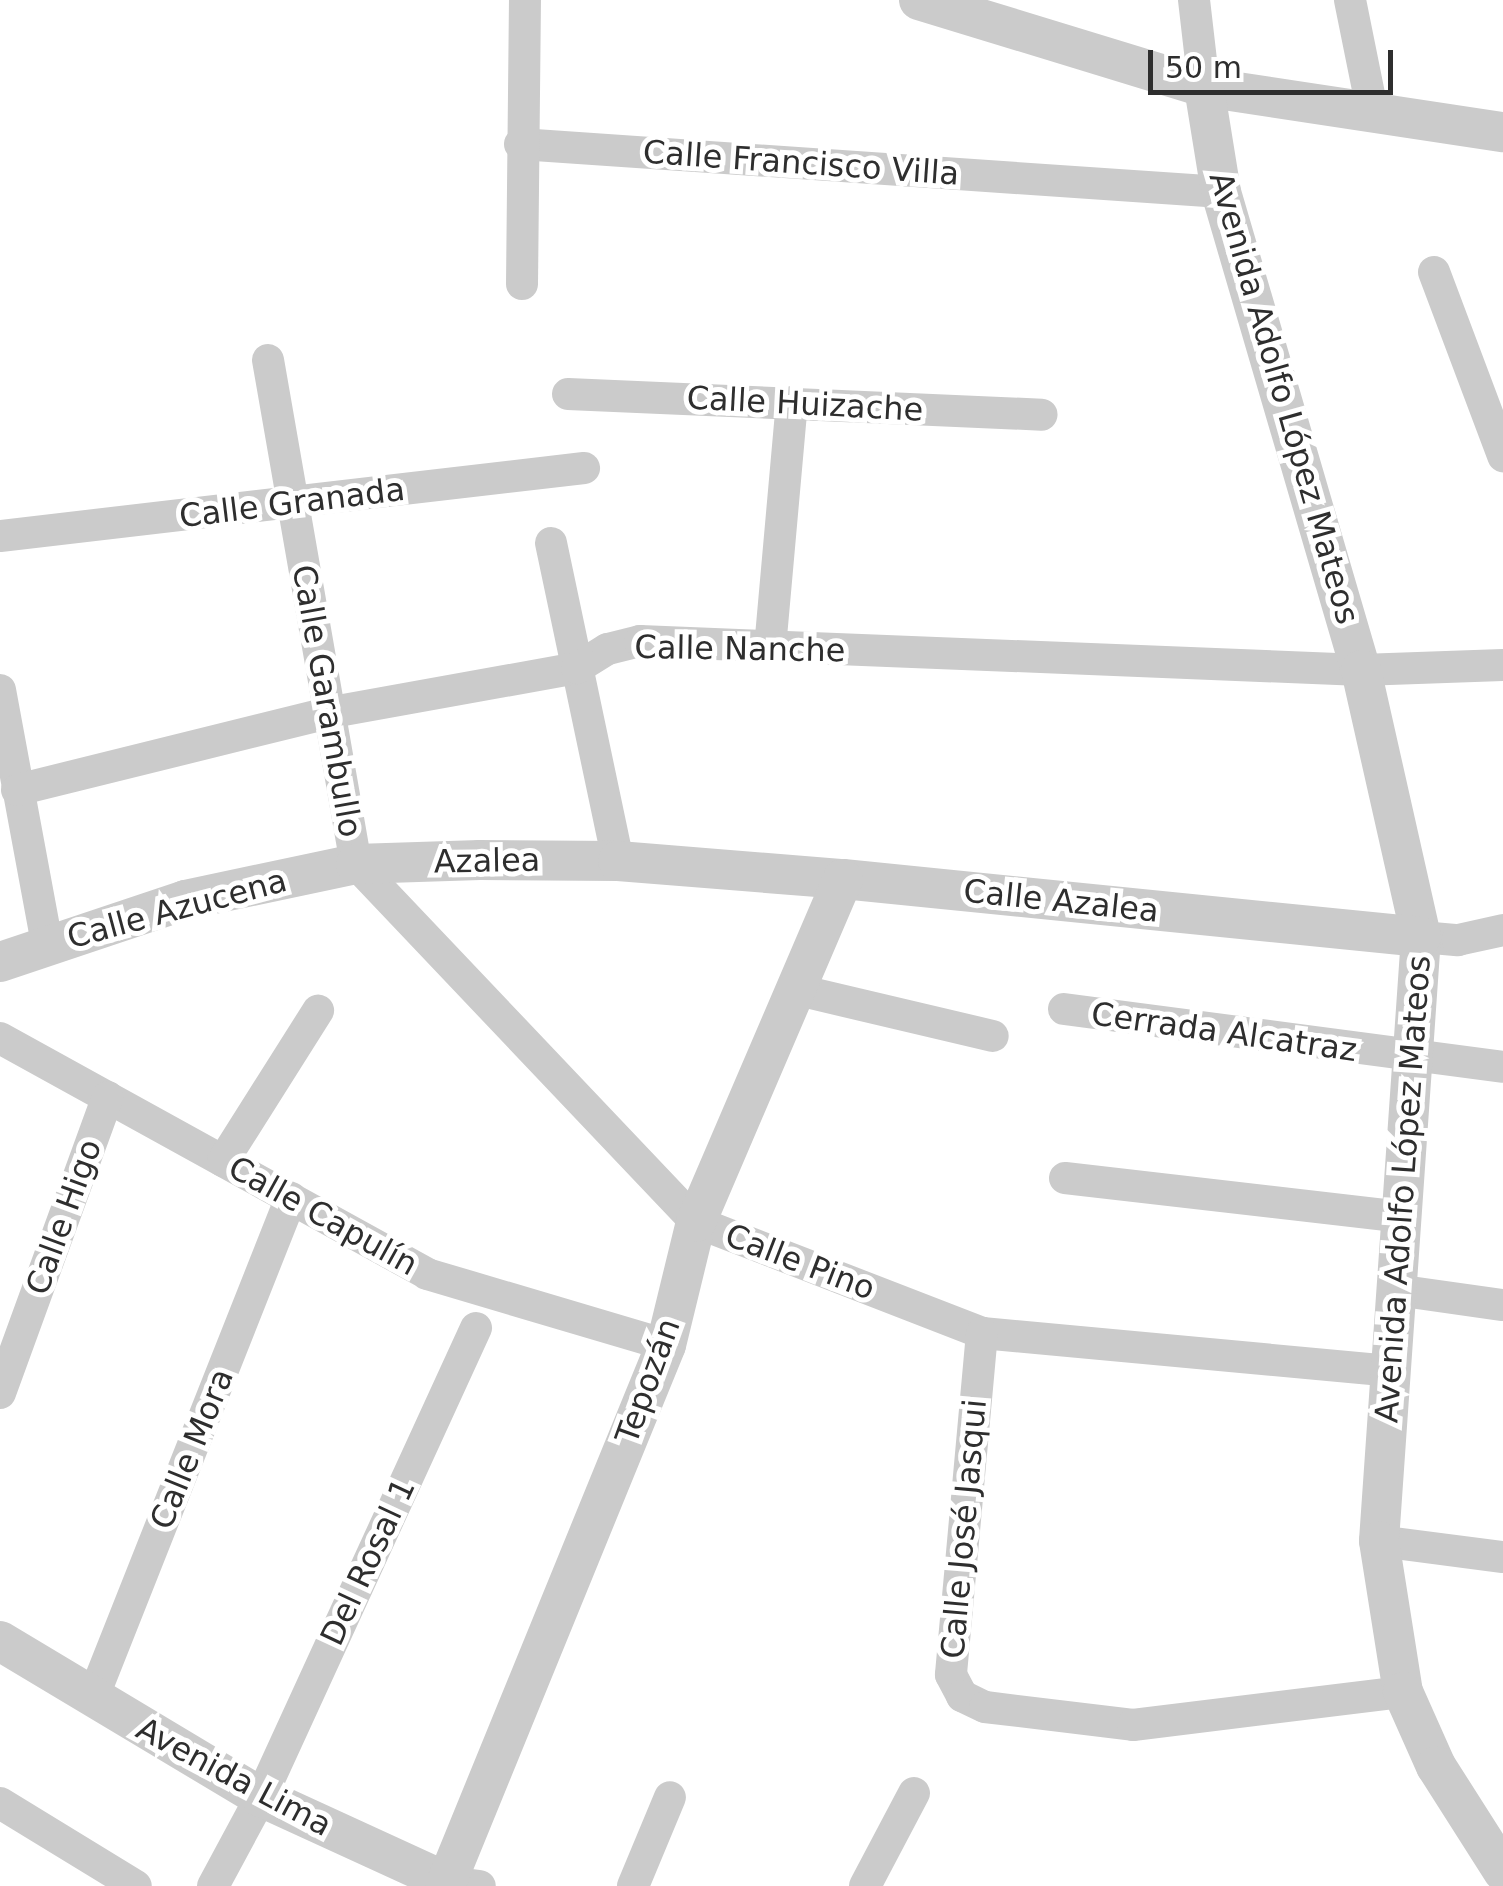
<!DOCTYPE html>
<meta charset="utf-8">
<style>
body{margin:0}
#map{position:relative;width:1503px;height:1886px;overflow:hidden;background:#fff;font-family:"DejaVu Sans",sans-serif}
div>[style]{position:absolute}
.minor>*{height:32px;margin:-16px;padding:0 16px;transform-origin:16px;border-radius:16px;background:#cbcbcb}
.tertiary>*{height:40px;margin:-20px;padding:0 20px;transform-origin:20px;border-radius:20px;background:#cbcbcb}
span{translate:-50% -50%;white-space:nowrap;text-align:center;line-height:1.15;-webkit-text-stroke:10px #fff;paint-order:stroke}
.street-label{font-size:32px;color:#2e2e2e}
.scale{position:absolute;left:1148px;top:50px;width:245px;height:45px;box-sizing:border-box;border:5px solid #2e2e2e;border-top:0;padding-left:12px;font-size:30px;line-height:35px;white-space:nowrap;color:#2e2e2e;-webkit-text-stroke:8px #fff;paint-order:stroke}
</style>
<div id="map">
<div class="minor">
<div style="left:1194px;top:0;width:88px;rotate:83.4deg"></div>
<div style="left:1350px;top:0;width:116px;rotate:78.6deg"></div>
<div style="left:520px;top:144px;width:703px;rotate:3.92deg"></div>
<div style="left:1434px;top:272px;width:197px;rotate:69.4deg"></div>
<div style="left:522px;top:284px;width:284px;rotate:-89.4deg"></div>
<div style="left:268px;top:360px;width:512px;rotate:80.1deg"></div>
<div style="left:356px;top:864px;width:494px;rotate:46.5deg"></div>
<div style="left:696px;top:1222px;width:307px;rotate:21.2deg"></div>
<div style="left:982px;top:1333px;width:410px;rotate:5.3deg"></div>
<div style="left:568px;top:394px;width:474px;rotate:2.5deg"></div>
<div style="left:0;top:536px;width:588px;rotate:-6.64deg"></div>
<div style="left:551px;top:543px;width:325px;rotate:78.1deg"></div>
<div style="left:770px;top:648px;width:247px;rotate:-84.9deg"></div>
<div style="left:0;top:690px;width:258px;rotate:79.5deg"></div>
<div style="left:17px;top:790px;width:319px;rotate:-13.9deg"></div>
<div style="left:327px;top:713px;width:254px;rotate:-10.2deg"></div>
<div style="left:577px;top:668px;width:36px;rotate:-32deg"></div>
<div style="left:608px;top:649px;width:33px;rotate:-14deg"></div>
<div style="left:640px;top:641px;width:722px;rotate:2.3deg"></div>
<div style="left:1361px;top:670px;width:142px;rotate:-2deg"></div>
<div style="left:1421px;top:937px;width:37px;rotate:5deg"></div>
<div style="left:1458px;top:940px;width:46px;rotate:-12.5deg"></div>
<div style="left:798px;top:990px;width:200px;rotate:13.3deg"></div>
<div style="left:1064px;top:1009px;width:443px;rotate:7.5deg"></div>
<div style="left:0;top:1038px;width:488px;rotate:28.9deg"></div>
<div style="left:427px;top:1274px;width:249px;rotate:16.5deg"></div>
<div style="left:223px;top:1161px;width:178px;rotate:-57.7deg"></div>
<div style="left:1065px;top:1178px;width:339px;rotate:6.6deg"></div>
<div style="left:1396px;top:1290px;width:108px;rotate:8deg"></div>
<div style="left:982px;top:1333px;width:343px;rotate:95.2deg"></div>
<div style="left:951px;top:1675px;width:24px;rotate:62deg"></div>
<div style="left:962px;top:1696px;width:25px;rotate:26deg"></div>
<div style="left:985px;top:1707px;width:149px;rotate:6.9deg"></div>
<div style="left:1133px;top:1725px;width:272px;rotate:-7deg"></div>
<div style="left:0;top:1393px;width:315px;rotate:-70deg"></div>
<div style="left:1379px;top:1541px;width:125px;rotate:7.4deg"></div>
<div style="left:92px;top:1700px;width:540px;rotate:-68.38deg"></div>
<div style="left:0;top:1803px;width:159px;rotate:31.4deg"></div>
<div style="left:447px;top:1882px;width:33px;rotate:7deg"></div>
<div style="left:213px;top:1886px;width:101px;rotate:-61.7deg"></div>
<div style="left:261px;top:1797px;width:516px;rotate:-65.37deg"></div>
<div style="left:633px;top:1886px;width:96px;rotate:-67.4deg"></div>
<div style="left:865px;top:1886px;width:105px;rotate:-62.2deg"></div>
</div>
<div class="tertiary">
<div style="left:919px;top:0;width:298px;rotate:17deg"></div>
<div style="left:1204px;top:87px;width:302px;rotate:8.6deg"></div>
<div style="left:1204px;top:87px;width:106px;rotate:80.8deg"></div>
<div style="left:1221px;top:192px;width:498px;rotate:73.7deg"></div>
<div style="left:1361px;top:670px;width:274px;rotate:77.3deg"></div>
<div style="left:1421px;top:937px;width:605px;rotate:93.98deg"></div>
<div style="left:1379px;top:1541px;width:153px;rotate:81deg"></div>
<div style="left:1403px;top:1692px;width:81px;rotate:66deg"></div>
<div style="left:1436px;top:1766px;width:125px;rotate:57.5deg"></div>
<div style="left:0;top:962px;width:195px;rotate:-18.5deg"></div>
<div style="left:185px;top:900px;width:175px;rotate:-11.9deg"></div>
<div style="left:356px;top:864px;width:124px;rotate:-1.8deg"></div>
<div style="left:480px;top:860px;width:138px;rotate:0.4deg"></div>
<div style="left:618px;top:861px;width:226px;rotate:4.6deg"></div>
<div style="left:843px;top:879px;width:581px;rotate:5.73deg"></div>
<div style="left:0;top:1641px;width:304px;rotate:30.9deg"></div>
<div style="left:261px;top:1797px;width:205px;rotate:24.6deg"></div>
<div style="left:445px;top:1886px;width:584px;rotate:-67.78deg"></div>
<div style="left:666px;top:1345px;width:127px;rotate:-76.3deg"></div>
<div style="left:696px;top:1222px;width:373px;rotate:-66.8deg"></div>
</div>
<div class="street-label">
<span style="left:801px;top:163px;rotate:4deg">Calle Francisco Villa</span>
<span style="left:1284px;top:398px;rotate:74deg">Avenida Adolfo López Mateos</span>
<span style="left:805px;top:404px;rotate:3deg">Calle Huizache</span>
<span style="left:292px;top:503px;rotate:-7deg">Calle Granada</span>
<span style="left:740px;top:649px;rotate:1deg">Calle Nanche</span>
<span style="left:327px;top:701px;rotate:80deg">Calle Garambullo</span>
<span style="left:487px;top:861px;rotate:-1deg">Azalea</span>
<span style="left:1061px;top:901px;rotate:6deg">Calle Azalea</span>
<span style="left:177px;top:909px;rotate:-15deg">Calle Azucena</span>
<span style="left:1224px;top:1032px;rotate:8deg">Cerrada Alcatraz</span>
<span style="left:1403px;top:1189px;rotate:-86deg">Avenida Adolfo López Mateos</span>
<span style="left:323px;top:1216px;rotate:29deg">Calle Capulín</span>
<span style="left:64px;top:1217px;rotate:-70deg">Calle Higo</span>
<span style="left:800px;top:1262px;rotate:21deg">Calle Pino</span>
<span style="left:648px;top:1381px;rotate:-70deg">Tepozán</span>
<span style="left:192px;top:1449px;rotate:-68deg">Calle Mora</span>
<span style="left:964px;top:1529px;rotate:-85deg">Calle José Jasqui</span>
<span style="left:368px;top:1562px;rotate:-65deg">Del Rosal 1</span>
<span style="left:234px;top:1777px;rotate:28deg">Avenida Lima</span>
</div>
<div class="scale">50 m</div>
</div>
